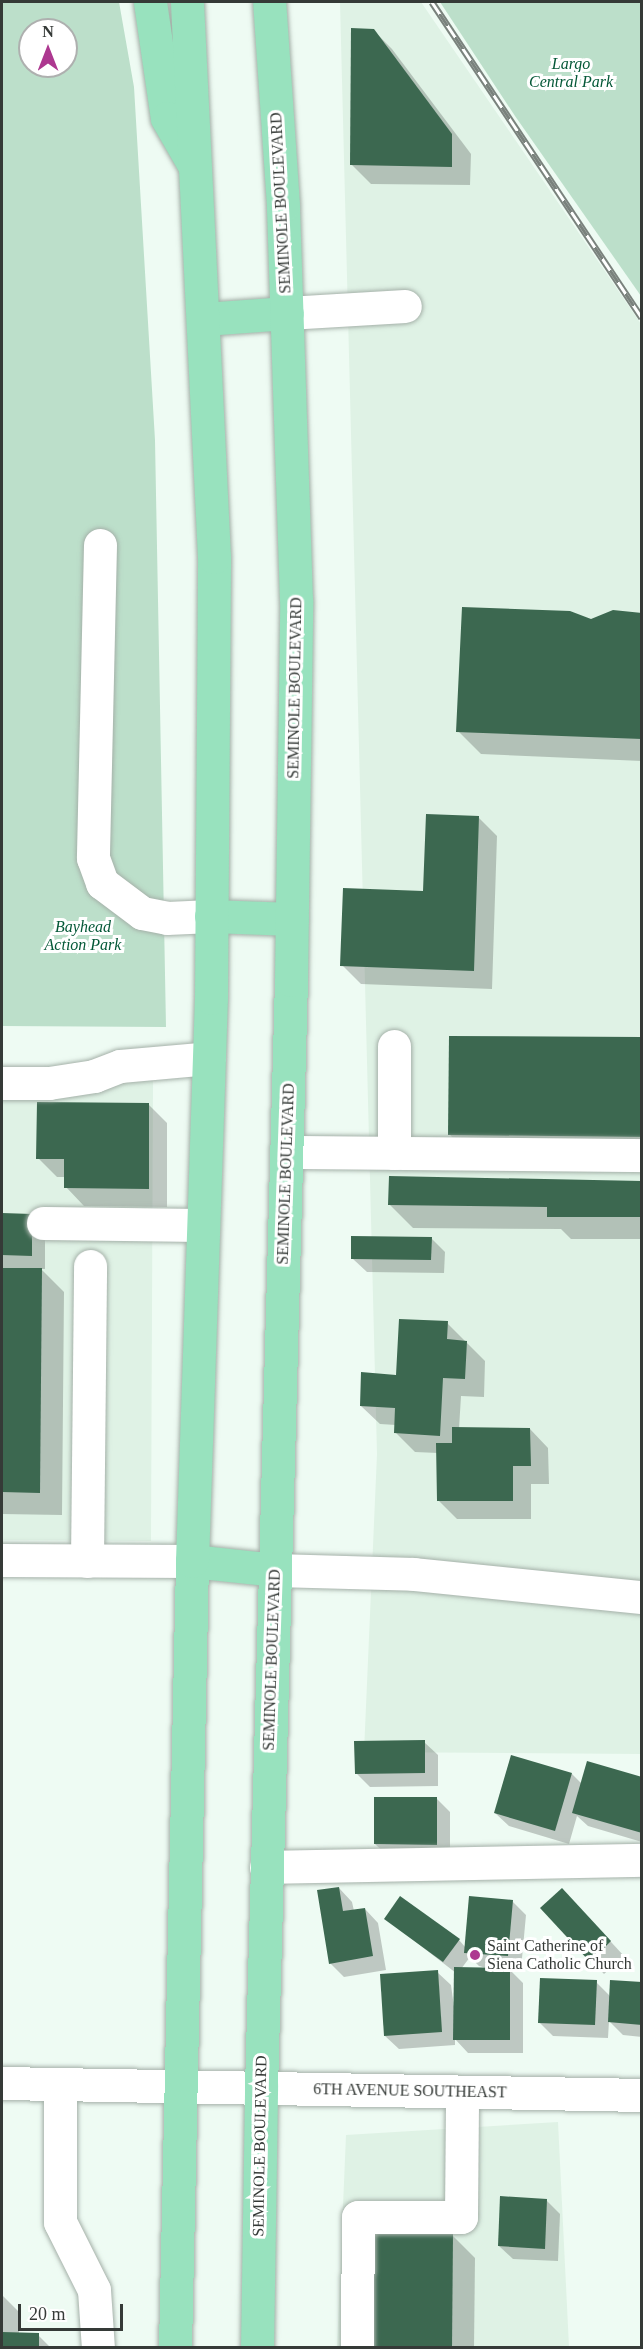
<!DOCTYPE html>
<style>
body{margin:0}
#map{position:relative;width:643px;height:2349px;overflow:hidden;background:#eefbf3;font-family:"Times New Roman",serif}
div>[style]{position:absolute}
.built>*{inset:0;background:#dff2e5}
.green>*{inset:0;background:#bcdfca}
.shadow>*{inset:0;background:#0003}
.building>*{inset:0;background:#3c6850}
.roads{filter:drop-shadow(0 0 2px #a5b1a9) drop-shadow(0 0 2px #a5b1a9)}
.minor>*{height:33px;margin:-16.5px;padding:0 16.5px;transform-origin:16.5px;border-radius:16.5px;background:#fff}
.major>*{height:33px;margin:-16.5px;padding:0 16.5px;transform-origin:16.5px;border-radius:16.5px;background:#98e2be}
.rail>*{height:7px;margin-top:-3.5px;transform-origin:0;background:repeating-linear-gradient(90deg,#fff 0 14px,#7a827d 0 28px);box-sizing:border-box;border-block:2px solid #7a827d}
.dots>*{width:16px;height:16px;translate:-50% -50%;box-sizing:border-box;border:3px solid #fff;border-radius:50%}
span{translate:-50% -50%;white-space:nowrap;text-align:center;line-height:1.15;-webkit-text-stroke:6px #fff;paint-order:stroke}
.park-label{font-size:16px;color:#045837;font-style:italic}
.street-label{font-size:16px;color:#353a37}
.poi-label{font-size:16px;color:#353a37}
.left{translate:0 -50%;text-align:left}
.frame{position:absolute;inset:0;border:3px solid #353a37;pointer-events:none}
.north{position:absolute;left:18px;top:18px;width:60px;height:60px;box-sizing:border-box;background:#fff;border:2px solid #aeb0af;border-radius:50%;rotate:0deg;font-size:16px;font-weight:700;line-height:24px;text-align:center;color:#353a37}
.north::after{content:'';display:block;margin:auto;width:21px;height:27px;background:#ad3890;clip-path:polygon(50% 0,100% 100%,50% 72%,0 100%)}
.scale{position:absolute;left:18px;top:2304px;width:105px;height:27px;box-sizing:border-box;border:3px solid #353a37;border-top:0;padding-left:8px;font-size:18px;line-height:21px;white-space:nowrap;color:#353a37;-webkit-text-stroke:4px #fff;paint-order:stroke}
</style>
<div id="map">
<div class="built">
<div style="clip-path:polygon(340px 2px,421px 2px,641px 324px,641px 1754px,364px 1752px,377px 1454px)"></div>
<div style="clip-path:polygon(153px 1078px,151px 1541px,2px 1540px,2px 1080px)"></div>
<div style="clip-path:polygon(558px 2122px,569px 2347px,337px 2348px,346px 2135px)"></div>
</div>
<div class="green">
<div style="clip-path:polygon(evenodd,2px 2px,119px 2px,134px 87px,155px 440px,166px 1027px,2px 1026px,2px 2px,30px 30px,66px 30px,66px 66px,30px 66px,30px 30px)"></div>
<div style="clip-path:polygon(440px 2px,641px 2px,641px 296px,515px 116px)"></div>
</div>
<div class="shadow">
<div style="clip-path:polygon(373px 30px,392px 49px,471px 154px,470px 185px,371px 184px,352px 165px)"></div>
<div style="clip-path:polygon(642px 613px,642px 761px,481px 754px,458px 731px,591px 621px)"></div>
<div style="clip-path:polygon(478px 817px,497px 836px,492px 989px,361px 984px,342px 965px,424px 893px)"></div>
<div style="clip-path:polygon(642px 1039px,642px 1159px,472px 1157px,450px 1135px)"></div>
<div style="clip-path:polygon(148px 1104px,167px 1123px,167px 1207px,84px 1206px,66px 1187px,66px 1177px,57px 1177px,38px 1158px)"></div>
<div style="clip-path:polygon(642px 1182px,642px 1239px,571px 1239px,561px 1229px,413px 1228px,390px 1205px)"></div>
<div style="clip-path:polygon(2px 1215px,31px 1216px,45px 1229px,45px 1269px,41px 1269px,64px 1292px,62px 1515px,2px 1514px)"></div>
<div style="clip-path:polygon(431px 1238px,445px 1252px,444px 1273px,367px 1272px,353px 1259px)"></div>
<div style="clip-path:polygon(447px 1323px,485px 1361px,484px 1397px,461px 1396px,459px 1429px,530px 1429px,548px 1448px,549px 1484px,531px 1484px,531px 1519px,457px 1519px,438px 1500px,438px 1453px,415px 1452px,396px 1433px,396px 1425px,380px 1424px,361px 1406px,398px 1376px)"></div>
<div style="clip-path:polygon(424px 1742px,438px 1755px,438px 1786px,370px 1787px,356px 1773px)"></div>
<div style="clip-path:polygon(572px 1774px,582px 1784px,642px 1779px,642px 1842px,588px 1826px,577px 1816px,569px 1844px,509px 1826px,495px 1813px)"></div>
<div style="clip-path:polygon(436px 1798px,450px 1812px,450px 1858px,389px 1857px,375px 1844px)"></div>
<div style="clip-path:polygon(339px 1888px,352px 1902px,354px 1911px,365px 1909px,378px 1923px,386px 1970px,344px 1977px,330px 1963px)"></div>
<div style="clip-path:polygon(evenodd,512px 1901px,526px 1915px,521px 1969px,508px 1968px,523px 1983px,523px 2053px,468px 2053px,455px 2039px,455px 2045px,399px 2049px,385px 2036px,437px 1972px,451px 1985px,455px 2014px,456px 1973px,386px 1919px,459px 1940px,466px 1948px,512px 1901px,470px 1957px,479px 1966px,490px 1969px,461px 1969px,470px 1957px)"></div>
<div style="clip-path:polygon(575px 1903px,624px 1956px,604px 1974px,591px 1960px)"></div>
<div style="clip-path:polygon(596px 1982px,611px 1997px,642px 1983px,642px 2037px,623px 2035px,609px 2021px,608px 2038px,553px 2036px,539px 2022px)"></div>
<div style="clip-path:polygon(546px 2200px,560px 2214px,558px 2261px,513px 2259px,499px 2246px)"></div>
<div style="clip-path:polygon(452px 2235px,475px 2258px,474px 2348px,367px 2348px)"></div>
<div style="clip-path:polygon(2px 2295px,20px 2313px,19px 2334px,38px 2335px,51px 2348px,2px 2348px)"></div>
</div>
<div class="building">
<div style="clip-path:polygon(351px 28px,374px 29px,452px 134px,452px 167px,350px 165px)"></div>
<div style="clip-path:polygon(462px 607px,570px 611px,591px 619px,613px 610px,642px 613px,642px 739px,456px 732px)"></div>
<div style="clip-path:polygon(426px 814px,479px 816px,474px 971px,340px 966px,343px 888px,423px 891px)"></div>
<div style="clip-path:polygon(449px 1036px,642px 1037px,642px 1137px,448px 1135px)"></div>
<div style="clip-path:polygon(37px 1102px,149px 1103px,149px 1189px,64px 1188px,64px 1159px,36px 1159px)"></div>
<div style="clip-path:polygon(389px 1176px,642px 1181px,642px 1217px,547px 1217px,547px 1207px,388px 1205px)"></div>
<div style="clip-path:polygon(2px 1213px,32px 1214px,32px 1256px,2px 1255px)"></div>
<div style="clip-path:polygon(351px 1236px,432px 1237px,431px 1260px,351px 1259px)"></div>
<div style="clip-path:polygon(2px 1268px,42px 1268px,40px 1493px,2px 1492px)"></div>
<div style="clip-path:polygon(399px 1319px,448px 1321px,447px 1339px,467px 1341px,465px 1379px,443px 1378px,440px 1436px,394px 1433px,395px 1408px,360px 1406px,361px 1372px,396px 1375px)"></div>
<div style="clip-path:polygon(452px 1427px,530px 1428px,531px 1466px,513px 1466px,513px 1501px,437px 1501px,436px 1443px,452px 1443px)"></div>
<div style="clip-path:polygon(425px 1740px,425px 1773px,355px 1774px,354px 1741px)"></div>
<div style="clip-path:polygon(511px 1755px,572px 1773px,555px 1831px,494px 1813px)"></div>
<div style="clip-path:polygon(587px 1761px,642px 1777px,642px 1833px,572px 1813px)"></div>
<div style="clip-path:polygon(374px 1797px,437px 1797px,437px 1845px,374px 1844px)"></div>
<div style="clip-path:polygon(339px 1887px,343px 1911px,365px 1908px,373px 1956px,329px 1964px,317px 1890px)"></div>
<div style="clip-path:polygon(562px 1888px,611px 1941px,590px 1962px,540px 1908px)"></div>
<div style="clip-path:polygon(400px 1896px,460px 1939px,443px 1962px,384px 1919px)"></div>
<div style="clip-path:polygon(469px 1896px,513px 1900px,508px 1956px,464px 1953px)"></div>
<div style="clip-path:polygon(454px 1967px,510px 1968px,510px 2040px,453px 2040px)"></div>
<div style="clip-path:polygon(438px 1970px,442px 2032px,384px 2036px,380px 1974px)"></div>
<div style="clip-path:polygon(540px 1978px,597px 1980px,595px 2025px,538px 2023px)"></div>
<div style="clip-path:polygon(610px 1980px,642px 1982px,642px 2025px,608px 2022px)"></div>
<div style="clip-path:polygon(500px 2196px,547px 2199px,545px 2249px,498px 2246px)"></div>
<div style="clip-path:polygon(367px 2232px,453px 2234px,452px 2348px,366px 2348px)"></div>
<div style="clip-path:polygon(2px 2332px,39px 2333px,39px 2348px,2px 2348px)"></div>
</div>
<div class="roads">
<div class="minor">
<div style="left:287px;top:313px;width:118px;rotate:-3.4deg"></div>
<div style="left:100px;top:545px;width:313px;rotate:91.3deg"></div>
<div style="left:93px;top:858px;width:27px;rotate:70deg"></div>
<div style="left:102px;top:883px;width:50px;rotate:36.9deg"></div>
<div style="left:142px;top:913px;width:25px;rotate:11deg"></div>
<div style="left:167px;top:918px;width:44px;rotate:-2.6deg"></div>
<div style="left:2px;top:1083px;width:47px"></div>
<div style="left:49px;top:1083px;width:46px;rotate:-8.8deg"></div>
<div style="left:94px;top:1076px;width:28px;rotate:-21deg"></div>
<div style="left:120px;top:1066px;width:89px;rotate:-5.1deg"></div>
<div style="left:287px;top:1152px;width:107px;rotate:0.5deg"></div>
<div style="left:394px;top:1153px;width:107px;rotate:-90deg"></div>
<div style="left:394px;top:1153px;width:248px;rotate:0.5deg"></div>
<div style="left:43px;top:1223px;width:160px;rotate:0.7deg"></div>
<div style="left:2px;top:1560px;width:190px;rotate:0.3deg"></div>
<div style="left:87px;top:1561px;width:295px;rotate:-89.4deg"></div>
<div style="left:275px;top:1570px;width:139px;rotate:1.6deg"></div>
<div style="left:414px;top:1574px;width:229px;rotate:5.8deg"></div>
<div style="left:266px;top:1867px;width:376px;rotate:-1.1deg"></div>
<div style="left:2px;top:2083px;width:640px;rotate:1.07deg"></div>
<div style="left:60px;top:2084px;width:138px;rotate:90deg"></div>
<div style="left:60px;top:2222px;width:76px;rotate:63.4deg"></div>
<div style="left:94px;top:2290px;width:58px;rotate:86.1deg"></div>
<div style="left:357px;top:2348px;width:131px;rotate:-89.6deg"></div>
<div style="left:358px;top:2217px;width:103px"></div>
<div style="left:461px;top:2217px;width:125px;rotate:-89.5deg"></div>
</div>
<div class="major">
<div style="left:150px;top:2px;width:117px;rotate:81.7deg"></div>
<div style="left:167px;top:118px;width:54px;rotate:60.1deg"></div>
<div style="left:204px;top:319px;width:83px;rotate:-4.1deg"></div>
<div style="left:211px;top:916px;width:81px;rotate:2.1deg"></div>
<div style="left:192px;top:1561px;width:83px;rotate:6.2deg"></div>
<div style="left:175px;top:2348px;width:787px;rotate:-88.76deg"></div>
<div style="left:192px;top:1561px;width:563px;rotate:-88.07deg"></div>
<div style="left:211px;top:998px;width:441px;rotate:-89.6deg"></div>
<div style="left:214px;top:557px;width:556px;rotate:-92.79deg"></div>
<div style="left:257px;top:2348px;width:260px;rotate:-89.1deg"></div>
<div style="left:261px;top:2088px;width:1108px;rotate:-88.45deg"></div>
<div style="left:291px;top:980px;width:380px;rotate:-89.2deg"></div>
<div style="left:296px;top:600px;width:395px;rotate:-91.9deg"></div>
<div style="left:283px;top:205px;width:203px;rotate:-93.9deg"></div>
</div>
</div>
<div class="rail">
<div style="left:432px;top:2px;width:379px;rotate:56.4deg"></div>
</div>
<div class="dots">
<div style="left:475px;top:1955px;background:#ad3890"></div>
</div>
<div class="park-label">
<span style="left:571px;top:73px">Largo<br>Central Park</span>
<span style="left:83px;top:936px">Bayhead<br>Action Park</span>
</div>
<div class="street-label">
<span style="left:281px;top:203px;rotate:-93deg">SEMINOLE BOULEVARD</span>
<span style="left:295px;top:688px;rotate:-89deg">SEMINOLE BOULEVARD</span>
<span style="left:286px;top:1174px;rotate:-88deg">SEMINOLE BOULEVARD</span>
<span style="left:272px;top:1660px;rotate:-88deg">SEMINOLE BOULEVARD</span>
<span style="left:410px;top:2091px;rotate:1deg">6TH AVENUE SOUTHEAST</span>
<span style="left:260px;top:2146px;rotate:-89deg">SEMINOLE BOULEVARD</span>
</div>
<div class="poi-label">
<span class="left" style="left:487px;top:1955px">Saint Catherine of<br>Siena Catholic Church</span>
</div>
<div class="frame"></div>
<div class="north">N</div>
<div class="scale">20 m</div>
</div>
